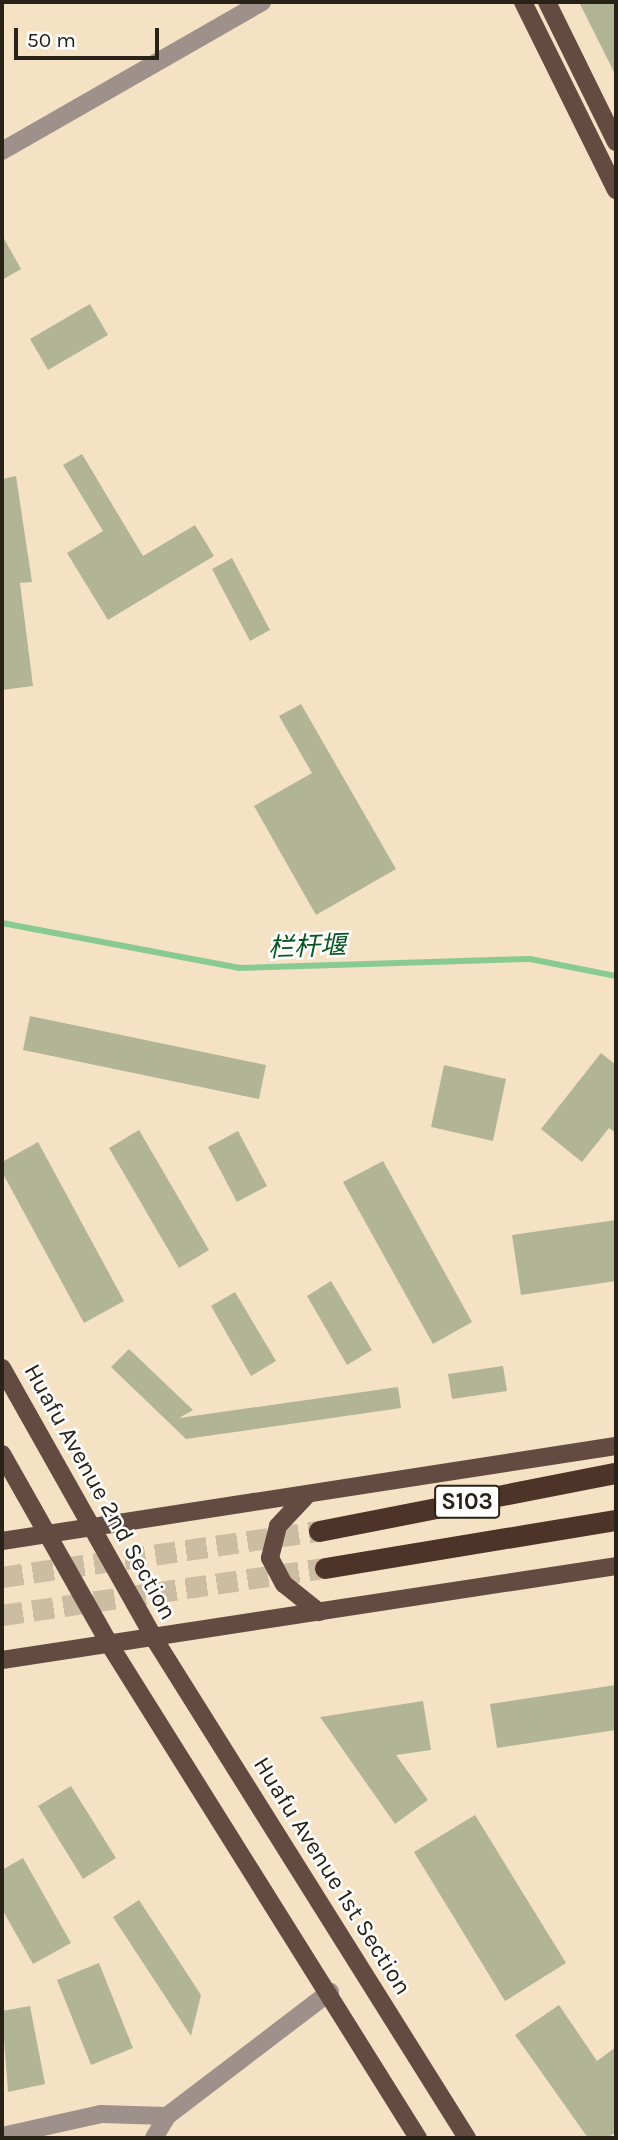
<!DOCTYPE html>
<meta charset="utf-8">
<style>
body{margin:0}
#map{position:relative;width:618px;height:2140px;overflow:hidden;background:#f5e2c5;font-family:Karla,"Noto Sans SC",sans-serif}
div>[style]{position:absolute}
.stream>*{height:6px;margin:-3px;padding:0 3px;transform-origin:3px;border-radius:3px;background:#88ca91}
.building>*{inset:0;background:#b1b596}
.highway-tunnel>*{height:21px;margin-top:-10.5px;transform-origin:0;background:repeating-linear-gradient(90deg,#ccbca2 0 21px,transparent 0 31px)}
.minor>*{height:18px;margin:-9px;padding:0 9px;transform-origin:9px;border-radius:9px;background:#9e908a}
.major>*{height:18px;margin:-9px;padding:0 9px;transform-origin:9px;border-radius:9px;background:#634b41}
.highway>*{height:21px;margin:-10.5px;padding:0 10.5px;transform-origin:10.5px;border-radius:10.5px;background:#4e3328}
span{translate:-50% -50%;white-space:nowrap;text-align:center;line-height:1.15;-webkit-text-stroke:5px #fff;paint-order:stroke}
.shield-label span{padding:2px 5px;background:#fff;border:2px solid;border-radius:5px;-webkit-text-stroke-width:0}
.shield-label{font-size:23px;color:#292217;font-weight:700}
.street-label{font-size:24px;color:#292217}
.water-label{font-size:26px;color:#085520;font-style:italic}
.frame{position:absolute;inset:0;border:4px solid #292217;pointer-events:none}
.scale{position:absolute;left:14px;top:28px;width:145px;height:32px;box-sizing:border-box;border:4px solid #292217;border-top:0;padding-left:9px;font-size:21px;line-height:24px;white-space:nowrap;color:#292217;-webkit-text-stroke:5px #fff;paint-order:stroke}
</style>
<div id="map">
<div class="stream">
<div style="left:2px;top:923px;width:242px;rotate:10.7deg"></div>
<div style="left:240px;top:968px;width:290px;rotate:-1.8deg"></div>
<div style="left:530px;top:959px;width:88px;rotate:11.2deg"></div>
</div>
<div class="building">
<div style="clip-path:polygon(579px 2px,616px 2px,616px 76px)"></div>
<div style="clip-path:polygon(2px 235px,21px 269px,2px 280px)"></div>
<div style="clip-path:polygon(90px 304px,108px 335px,48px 370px,30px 339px)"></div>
<div style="clip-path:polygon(82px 454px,143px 556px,195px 525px,214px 556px,108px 620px,67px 553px,103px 531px,63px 465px)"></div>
<div style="clip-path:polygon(16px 476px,32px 582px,20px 583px,33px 686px,2px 690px,2px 479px)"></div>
<div style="clip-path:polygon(232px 558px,270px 630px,250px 641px,212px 569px)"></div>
<div style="clip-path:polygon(301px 704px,396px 869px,316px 915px,254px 806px,312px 773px,279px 716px)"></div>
<div style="clip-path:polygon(30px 1016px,266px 1065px,259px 1099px,23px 1050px)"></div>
<div style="clip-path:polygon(601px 1053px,616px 1065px,616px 1133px,609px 1128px,582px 1162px,541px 1129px)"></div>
<div style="clip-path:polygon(444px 1065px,506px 1079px,493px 1141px,431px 1127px)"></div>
<div style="clip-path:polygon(139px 1130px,209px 1250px,179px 1268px,109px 1148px)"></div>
<div style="clip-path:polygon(238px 1131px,267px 1186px,237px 1202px,208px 1147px)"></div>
<div style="clip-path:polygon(38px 1142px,124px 1301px,84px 1323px,2px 1172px,2px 1162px)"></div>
<div style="clip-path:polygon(383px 1161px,472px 1322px,433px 1344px,343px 1182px)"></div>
<div style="clip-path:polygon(616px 1220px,616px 1281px,521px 1295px,512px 1235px)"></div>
<div style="clip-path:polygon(331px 1281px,372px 1350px,347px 1365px,307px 1296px)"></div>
<div style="clip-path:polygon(235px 1292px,276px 1361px,251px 1376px,211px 1306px)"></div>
<div style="clip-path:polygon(129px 1349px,193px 1410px,179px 1418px,398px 1387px,401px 1408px,186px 1439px,111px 1367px)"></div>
<div style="clip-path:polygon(503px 1366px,507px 1391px,452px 1399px,448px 1374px)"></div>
<div style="clip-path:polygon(616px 1685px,616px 1730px,497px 1748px,490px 1704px)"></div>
<div style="clip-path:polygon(423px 1701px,431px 1750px,396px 1755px,428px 1800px,395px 1824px,320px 1717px)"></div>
<div style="clip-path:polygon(71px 1786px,116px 1858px,83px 1879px,38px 1806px)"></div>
<div style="clip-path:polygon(475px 1815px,566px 1963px,505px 2001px,414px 1852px)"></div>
<div style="clip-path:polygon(23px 1858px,71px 1943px,33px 1964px,2px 1909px,2px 1870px)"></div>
<div style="clip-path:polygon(139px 1900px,201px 1995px,191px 2036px,113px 1917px)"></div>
<div style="clip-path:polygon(99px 1963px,133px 2048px,91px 2065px,57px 1980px)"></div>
<div style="clip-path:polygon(559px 2005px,597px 2061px,616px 2047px,616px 2132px,607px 2138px,588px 2138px,515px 2035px)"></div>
<div style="clip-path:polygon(30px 2006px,45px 2084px,8px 2092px,2px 2011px)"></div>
</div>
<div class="highway-tunnel">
<div style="left:2px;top:1577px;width:320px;rotate:-8.3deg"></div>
<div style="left:2px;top:1615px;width:326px;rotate:-8.3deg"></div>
</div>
<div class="minor">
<div style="left:2px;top:151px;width:300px;rotate:-29.8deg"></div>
<div style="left:2px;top:2136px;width:101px;rotate:-12.5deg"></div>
<div style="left:101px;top:2114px;width:66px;rotate:1.7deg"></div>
<div style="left:154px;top:2138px;width:26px;rotate:-59deg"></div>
<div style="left:167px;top:2116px;width:205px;rotate:-37.3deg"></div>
</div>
<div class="major">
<div style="left:523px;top:2px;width:210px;rotate:63.7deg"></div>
<div style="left:547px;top:2px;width:156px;rotate:63.8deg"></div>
<div style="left:2px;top:1368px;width:312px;rotate:60.6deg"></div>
<div style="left:155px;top:1640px;width:588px;rotate:57.93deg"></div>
<div style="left:2px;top:1454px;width:222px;rotate:60.5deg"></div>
<div style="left:111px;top:1647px;width:579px;rotate:57.98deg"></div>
<div style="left:306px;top:1496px;width:41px;rotate:133deg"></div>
<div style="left:278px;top:1526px;width:33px;rotate:104deg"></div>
<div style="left:270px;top:1558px;width:30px;rotate:62deg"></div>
<div style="left:284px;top:1584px;width:45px;rotate:38.7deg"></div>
<div style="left:2px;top:1541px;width:621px;rotate:-8.8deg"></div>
<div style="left:2px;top:1660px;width:621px;rotate:-8.7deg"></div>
</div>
<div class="highway">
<div style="left:319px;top:1531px;width:303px;rotate:-11.1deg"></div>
<div style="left:325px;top:1568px;width:295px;rotate:-9.4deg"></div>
</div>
<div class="shield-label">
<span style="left:467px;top:1502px">S103</span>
</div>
<div class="street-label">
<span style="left:100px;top:1492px;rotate:61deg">Huafu Avenue 2nd Section</span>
<span style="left:332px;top:1876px;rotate:58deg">Huafu Avenue 1st Section</span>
</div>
<div class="water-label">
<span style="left:307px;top:947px;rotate:-2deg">栏杆堰</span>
</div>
<div class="frame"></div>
<div class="scale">50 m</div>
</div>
